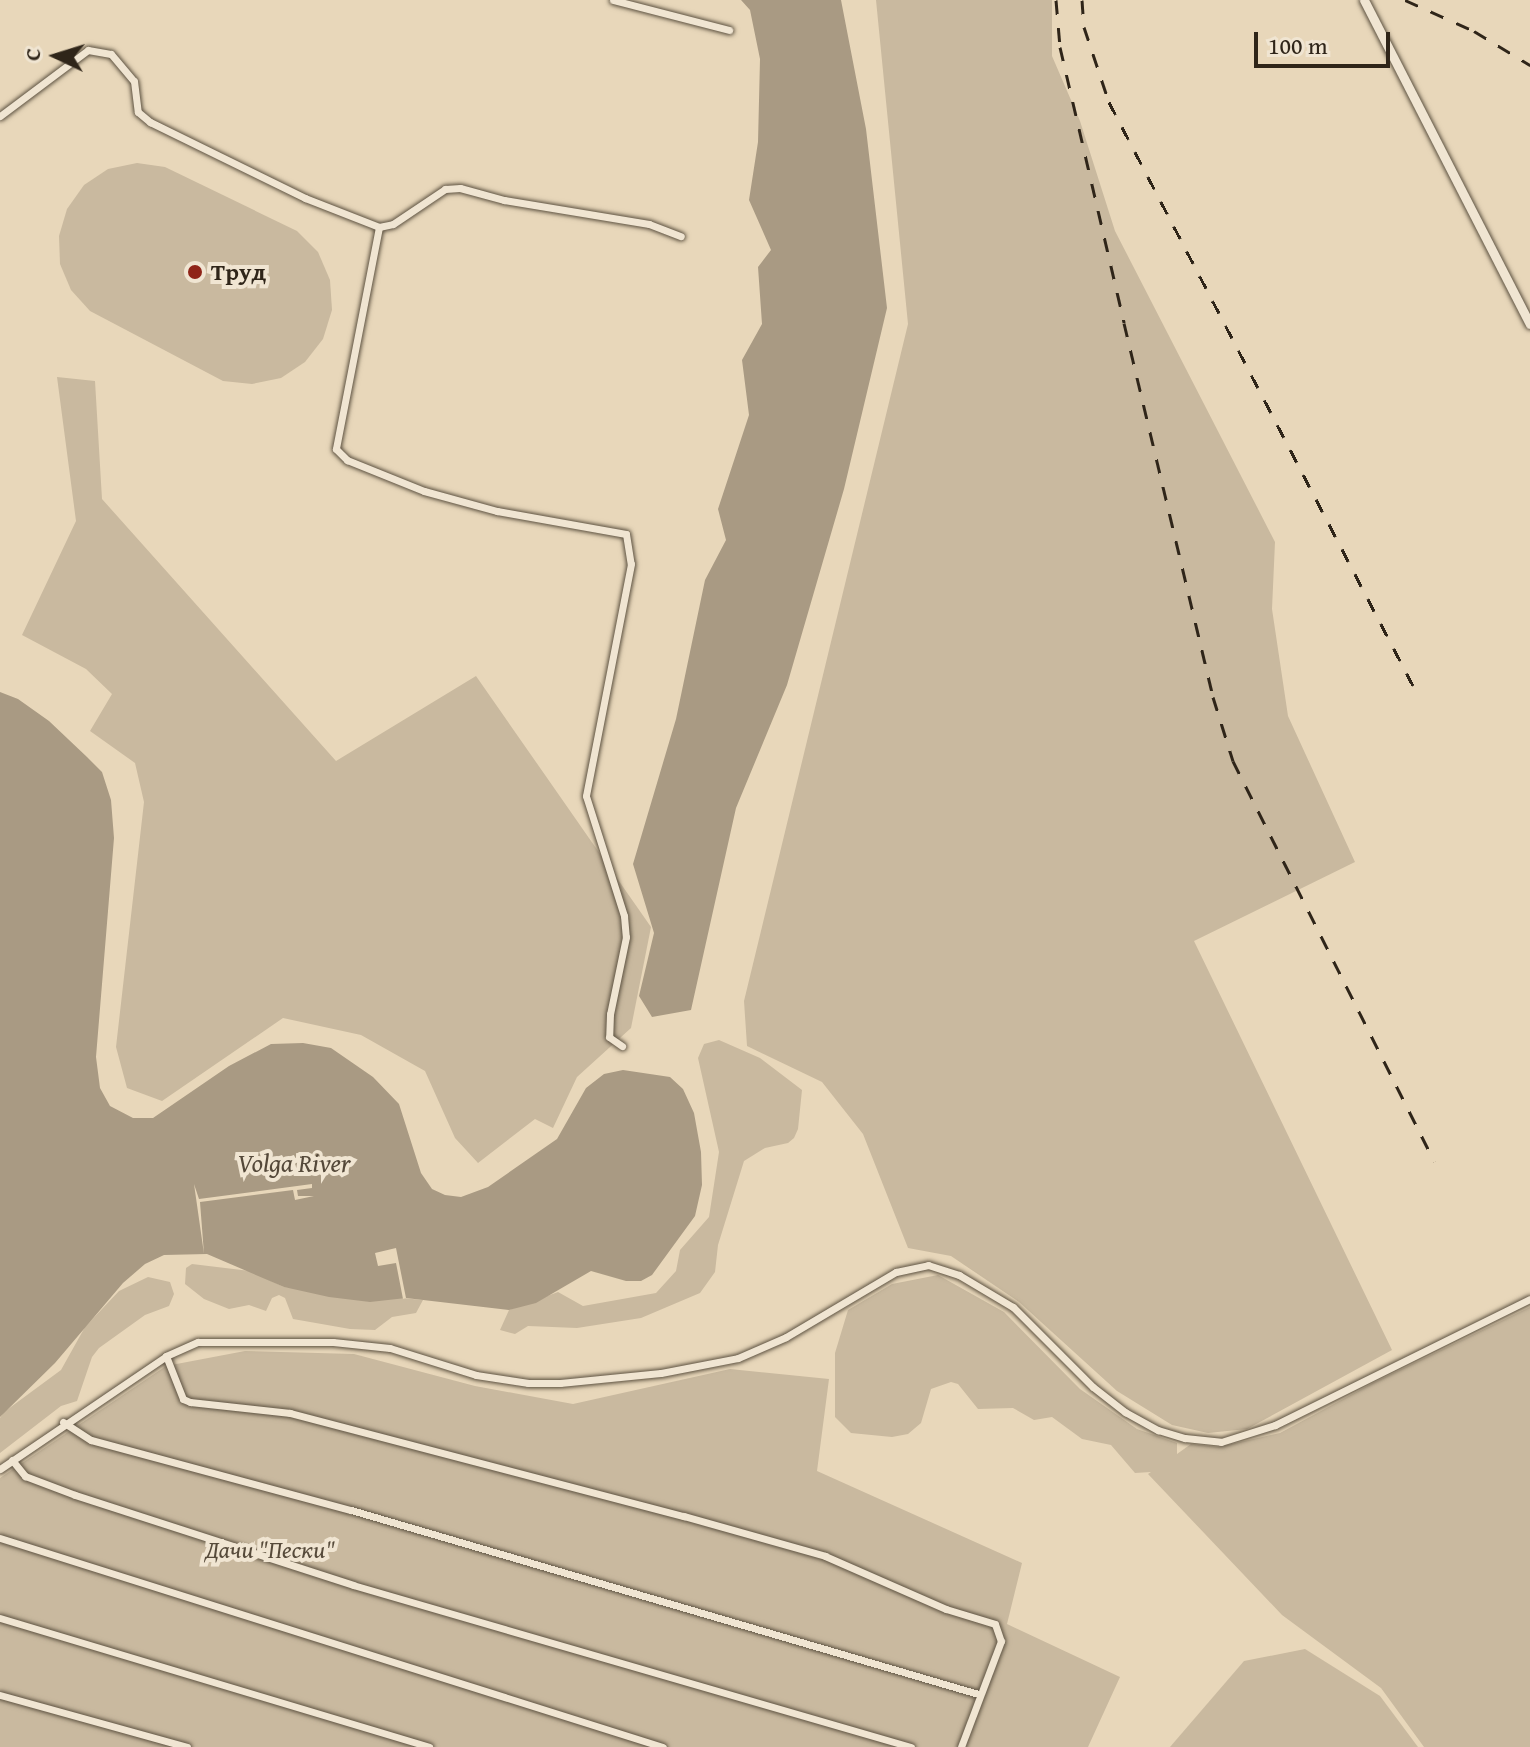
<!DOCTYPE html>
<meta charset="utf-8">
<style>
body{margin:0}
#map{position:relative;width:1530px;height:1747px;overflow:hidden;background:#e8d7ba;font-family:"Gentium Book Plus",serif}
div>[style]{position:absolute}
.green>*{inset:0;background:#c9b99f}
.water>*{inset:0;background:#a99a83}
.pier>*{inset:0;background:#e8d7ba}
.roads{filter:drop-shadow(0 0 2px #5d5241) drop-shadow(0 0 2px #5d5241)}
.minor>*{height:7px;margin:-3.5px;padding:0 3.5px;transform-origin:3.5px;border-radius:3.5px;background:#f0e5d2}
.tertiary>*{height:9px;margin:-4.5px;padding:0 4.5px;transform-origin:4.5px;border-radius:4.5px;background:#f0e5d2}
.rail>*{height:3px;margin-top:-1.5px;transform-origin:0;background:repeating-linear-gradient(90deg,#2f2519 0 14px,transparent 0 28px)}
.dots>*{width:22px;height:22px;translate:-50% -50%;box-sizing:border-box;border:4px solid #f0e5d2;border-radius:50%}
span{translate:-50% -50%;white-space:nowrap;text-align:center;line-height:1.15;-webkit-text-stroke:8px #f0e5d2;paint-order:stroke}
.poi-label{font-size:24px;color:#2f2519;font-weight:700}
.left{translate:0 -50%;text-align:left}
.park-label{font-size:24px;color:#564a3a;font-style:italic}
.water-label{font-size:26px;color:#544839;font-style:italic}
.north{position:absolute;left:16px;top:16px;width:80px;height:80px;-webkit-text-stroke:6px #f0e5d2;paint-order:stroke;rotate:274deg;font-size:22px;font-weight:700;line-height:32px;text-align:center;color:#2f2519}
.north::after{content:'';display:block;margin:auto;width:28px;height:36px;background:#2f2519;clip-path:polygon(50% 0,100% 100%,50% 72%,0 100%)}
.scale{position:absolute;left:1254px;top:32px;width:136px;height:36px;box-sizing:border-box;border:4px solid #2f2519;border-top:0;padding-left:10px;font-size:24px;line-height:28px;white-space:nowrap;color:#2f2519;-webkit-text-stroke:6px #f0e5d2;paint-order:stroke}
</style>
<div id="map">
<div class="green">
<div style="clip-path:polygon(876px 0,1052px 0,1052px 56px,1080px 121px,1115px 231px,1275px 542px,1272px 609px,1288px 716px,1355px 862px,1194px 941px,1392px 1350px,1247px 1429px,1208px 1433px,1172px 1425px,1117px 1391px,1019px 1302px,951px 1256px,908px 1248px,863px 1134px,822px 1082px,747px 1046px,744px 1001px,908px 324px)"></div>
<div style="clip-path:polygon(137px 163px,165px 167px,297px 231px,318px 252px,330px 280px,332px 310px,323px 339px,305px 362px,281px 378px,252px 384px,223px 381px,90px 311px,71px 290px,60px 264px,59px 236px,67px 209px,84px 185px,108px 169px)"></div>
<div style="clip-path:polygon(57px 377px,95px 381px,102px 499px,336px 761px,476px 676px,651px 927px,631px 1028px,577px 1077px,553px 1128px,535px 1119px,478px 1163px,455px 1138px,425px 1071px,361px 1035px,283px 1018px,162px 1101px,127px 1088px,116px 1047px,144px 802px,135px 763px,90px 731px,112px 694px,86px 669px,22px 635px,76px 521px)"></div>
<div style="clip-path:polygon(719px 1040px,760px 1058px,802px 1090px,798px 1129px,794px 1138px,788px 1143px,765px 1148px,744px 1161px,718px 1245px,715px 1272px,700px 1293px,641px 1318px,577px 1328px,528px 1326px,515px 1334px,500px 1330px,509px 1310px,558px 1292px,583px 1306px,656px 1293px,676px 1271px,680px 1250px,709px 1217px,719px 1152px,698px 1058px,704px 1044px)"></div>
<div style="clip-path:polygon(192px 1264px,250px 1271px,284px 1287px,423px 1300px,416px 1313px,392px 1317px,375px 1330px,350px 1329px,293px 1319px,285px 1298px,279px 1295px,272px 1298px,266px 1311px,249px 1305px,229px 1309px,204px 1299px,185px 1284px,186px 1268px)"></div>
<div style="clip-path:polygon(938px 1275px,1004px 1312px,1080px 1389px,1137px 1429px,1177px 1443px,1177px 1454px,1191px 1444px,1218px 1447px,1280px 1433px,1373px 1383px,1530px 1307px,1530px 1747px,1424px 1747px,1381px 1688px,1282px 1615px,1148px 1474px,1151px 1472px,1135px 1473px,1111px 1445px,1082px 1439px,1052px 1417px,1034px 1420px,1013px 1408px,978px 1409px,958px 1384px,951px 1382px,931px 1389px,921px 1423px,908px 1434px,892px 1437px,851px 1433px,835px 1417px,835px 1353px,848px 1310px,892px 1284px)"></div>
<div style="clip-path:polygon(148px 1277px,170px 1282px,174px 1294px,169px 1306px,145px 1315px,99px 1348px,92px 1357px,77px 1401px,61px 1406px,0 1453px,0 1418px,4px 1412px,61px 1370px,85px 1327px,119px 1291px)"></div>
<div style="clip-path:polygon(245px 1351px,354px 1354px,475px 1386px,573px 1404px,730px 1369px,829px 1379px,817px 1471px,1022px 1563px,1007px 1624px,1120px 1677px,1088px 1747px,0 1747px,0 1478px,166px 1366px)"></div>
<div style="clip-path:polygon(1305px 1649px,1380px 1696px,1418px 1747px,1170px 1747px,1244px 1661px)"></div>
</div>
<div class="water">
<div style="clip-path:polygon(741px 0,841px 0,866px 129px,887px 308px,844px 489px,787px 685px,736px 808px,691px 1010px,652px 1017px,639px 996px,654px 933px,633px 864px,676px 719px,705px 580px,726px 540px,718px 509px,749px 415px,742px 360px,762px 324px,758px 267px,771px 250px,749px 200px,758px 142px,760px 59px,750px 10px)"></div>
<div style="clip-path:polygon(0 692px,18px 699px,49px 721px,87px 757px,102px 772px,111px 800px,114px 838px,96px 1057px,100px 1088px,110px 1106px,133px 1118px,153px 1118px,229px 1066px,271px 1044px,303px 1043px,331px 1048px,373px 1077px,399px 1104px,421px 1173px,432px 1189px,445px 1195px,461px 1197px,488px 1187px,557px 1139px,586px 1088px,604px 1074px,623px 1070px,670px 1077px,683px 1089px,694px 1113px,701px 1152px,702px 1185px,695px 1216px,652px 1275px,641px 1281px,626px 1281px,591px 1271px,536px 1303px,509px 1310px,406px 1298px,370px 1302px,329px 1297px,284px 1287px,207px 1254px,164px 1255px,145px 1264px,123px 1283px,55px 1363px,0 1417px)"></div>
</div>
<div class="pier">
<div style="clip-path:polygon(194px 1184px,199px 1199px,312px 1184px,312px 1188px,297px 1190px,298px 1196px,314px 1196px,295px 1200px,293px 1190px,200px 1202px,204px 1254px)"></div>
<div style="clip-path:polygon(396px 1248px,406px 1298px,403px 1299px,396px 1263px,378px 1266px,375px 1253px)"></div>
</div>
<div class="roads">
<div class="minor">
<div style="left:613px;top:0;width:120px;rotate:14.5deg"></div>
<div style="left:0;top:116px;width:110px;rotate:-36.9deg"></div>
<div style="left:88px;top:50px;width:23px;rotate:10deg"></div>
<div style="left:111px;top:54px;width:35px;rotate:50deg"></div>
<div style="left:134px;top:81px;width:31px;rotate:83deg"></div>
<div style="left:138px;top:112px;width:16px;rotate:40deg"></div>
<div style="left:150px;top:122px;width:173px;rotate:26.1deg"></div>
<div style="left:305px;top:198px;width:79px;rotate:21.4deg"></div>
<div style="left:379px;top:227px;width:14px;rotate:-12deg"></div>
<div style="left:393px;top:224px;width:63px;rotate:-33.9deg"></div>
<div style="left:445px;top:189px;width:15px;rotate:-4deg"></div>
<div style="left:460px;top:188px;width:46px;rotate:15.3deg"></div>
<div style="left:504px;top:200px;width:147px;rotate:9.4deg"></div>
<div style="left:649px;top:224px;width:34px;rotate:21deg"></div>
<div style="left:379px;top:227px;width:226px;rotate:101deg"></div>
<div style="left:336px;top:449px;width:16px;rotate:45deg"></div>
<div style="left:347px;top:460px;width:83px;rotate:21.9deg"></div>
<div style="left:424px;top:491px;width:76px;rotate:15.3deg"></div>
<div style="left:497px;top:511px;width:131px;rotate:10.1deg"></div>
<div style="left:626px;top:534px;width:30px;rotate:81deg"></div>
<div style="left:631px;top:564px;width:236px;rotate:101deg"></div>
<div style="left:586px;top:796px;width:126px;rotate:72.4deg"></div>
<div style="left:624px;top:916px;width:21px;rotate:85deg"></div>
<div style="left:626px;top:937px;width:79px;rotate:101.7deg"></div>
<div style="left:610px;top:1014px;width:23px;rotate:92deg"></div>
<div style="left:609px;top:1037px;width:16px;rotate:35deg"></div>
<div style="left:166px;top:1356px;width:46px;rotate:68.4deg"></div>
<div style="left:183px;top:1399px;width:8px;rotate:23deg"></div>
<div style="left:190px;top:1402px;width:101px;rotate:6.3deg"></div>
<div style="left:290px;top:1413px;width:407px;rotate:14.7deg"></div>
<div style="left:684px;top:1516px;width:147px;rotate:15.8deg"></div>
<div style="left:825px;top:1556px;width:132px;rotate:23.7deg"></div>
<div style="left:946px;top:1609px;width:51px;rotate:17deg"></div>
<div style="left:995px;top:1624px;width:18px;rotate:71deg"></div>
<div style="left:1001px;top:1641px;width:113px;rotate:110.7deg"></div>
<div style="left:63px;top:1422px;width:33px;rotate:33deg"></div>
<div style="left:91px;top:1440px;width:269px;rotate:15.1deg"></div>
<div style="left:351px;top:1510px;width:653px;rotate:16.35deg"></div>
<div style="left:12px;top:1460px;width:21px;rotate:51deg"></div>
<div style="left:25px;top:1476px;width:53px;rotate:20.8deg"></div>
<div style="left:75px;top:1495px;width:292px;rotate:17.9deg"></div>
<div style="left:353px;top:1585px;width:581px;rotate:16.19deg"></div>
<div style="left:0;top:1469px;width:201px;rotate:-34.2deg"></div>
<div style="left:166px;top:1356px;width:35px;rotate:-24deg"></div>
<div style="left:198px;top:1342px;width:135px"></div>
<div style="left:333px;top:1342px;width:57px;rotate:6deg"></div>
<div style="left:390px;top:1348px;width:90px;rotate:17.4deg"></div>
<div style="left:476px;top:1375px;width:53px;rotate:8.7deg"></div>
<div style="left:528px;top:1383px;width:32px"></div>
<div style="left:560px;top:1383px;width:101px;rotate:-5.7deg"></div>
<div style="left:661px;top:1373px;width:78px;rotate:-11deg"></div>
<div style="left:738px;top:1358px;width:52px;rotate:-23.6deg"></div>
<div style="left:786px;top:1337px;width:128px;rotate:-30.6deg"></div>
<div style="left:896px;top:1272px;width:33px;rotate:-12deg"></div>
<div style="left:928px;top:1265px;width:33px;rotate:18deg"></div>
<div style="left:959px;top:1275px;width:63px;rotate:30.7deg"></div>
<div style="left:1013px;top:1307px;width:113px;rotate:45deg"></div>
<div style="left:1093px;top:1387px;width:41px;rotate:38deg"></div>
<div style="left:1125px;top:1412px;width:38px;rotate:29deg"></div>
<div style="left:1158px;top:1430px;width:28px;rotate:17deg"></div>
<div style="left:1185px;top:1438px;width:36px;rotate:6deg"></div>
<div style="left:1221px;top:1442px;width:57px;rotate:-17.5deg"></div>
<div style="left:1275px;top:1425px;width:284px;rotate:-26.3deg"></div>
<div style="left:0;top:1538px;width:695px;rotate:17.5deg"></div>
<div style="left:0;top:1618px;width:448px;rotate:16.7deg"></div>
<div style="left:0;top:1695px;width:194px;rotate:15.5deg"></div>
</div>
<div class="tertiary">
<div style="left:1364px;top:0;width:364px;rotate:62.9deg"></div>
</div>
</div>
<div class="rail">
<div style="left:1056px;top:0;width:47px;rotate:85.1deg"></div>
<div style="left:1060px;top:47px;width:283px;rotate:76.9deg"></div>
<div style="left:1124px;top:323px;width:384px;rotate:76.6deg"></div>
<div style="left:1213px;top:697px;width:67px;rotate:72.6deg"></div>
<div style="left:1233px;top:761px;width:448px;rotate:63.3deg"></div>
<div style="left:1082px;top:0;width:27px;rotate:86deg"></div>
<div style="left:1084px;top:27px;width:79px;rotate:71.6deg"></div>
<div style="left:1109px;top:102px;width:669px;rotate:62.48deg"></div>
<div style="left:1405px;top:0;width:76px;rotate:24.2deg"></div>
<div style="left:1474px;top:31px;width:66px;rotate:31.3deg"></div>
</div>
<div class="dots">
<div style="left:195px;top:272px;background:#8f2418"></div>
</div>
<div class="poi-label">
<span class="left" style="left:211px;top:272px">Труд</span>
</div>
<div class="park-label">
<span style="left:270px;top:1550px">Дачи "Пески"</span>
</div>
<div class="water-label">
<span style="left:294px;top:1163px">Volga River</span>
</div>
<div class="north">С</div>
<div class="scale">100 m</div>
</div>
